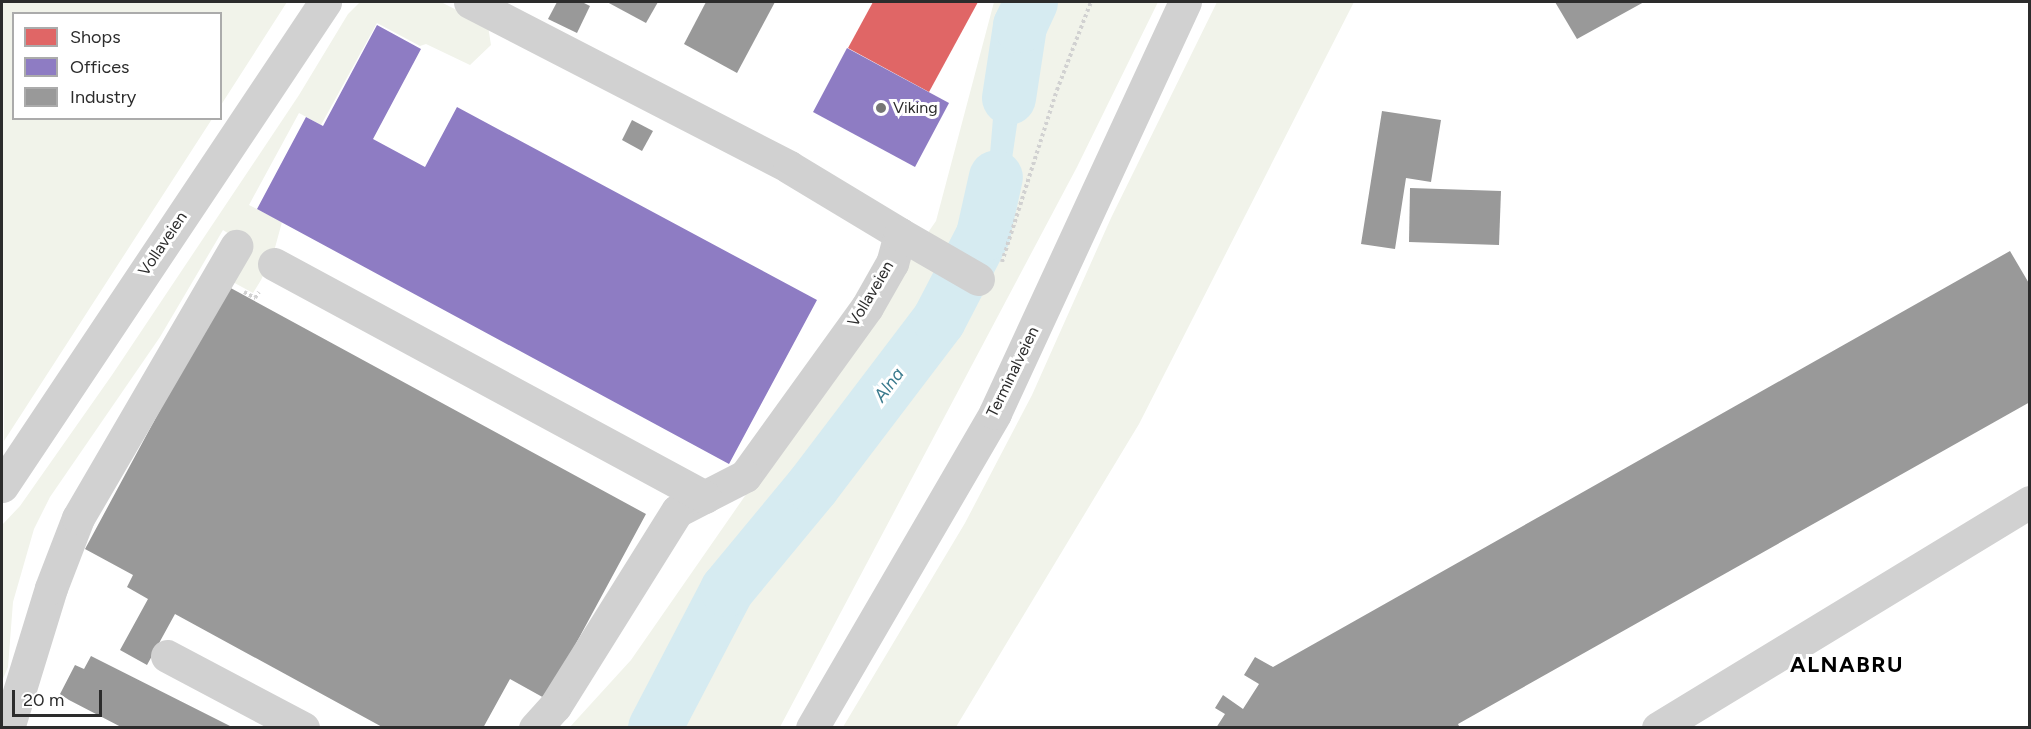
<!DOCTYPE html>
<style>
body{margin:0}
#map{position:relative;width:2031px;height:729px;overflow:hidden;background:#fff;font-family:Figtree,sans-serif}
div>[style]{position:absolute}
.green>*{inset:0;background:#f1f3ea}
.water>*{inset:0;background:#d6ebf1}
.shops>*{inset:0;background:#e06666}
.offices>*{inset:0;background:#8e7cc3}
.industry>*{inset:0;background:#999}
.river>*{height:54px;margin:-27px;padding:0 27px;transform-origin:27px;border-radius:27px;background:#d6ebf1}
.path>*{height:4px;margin-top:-2px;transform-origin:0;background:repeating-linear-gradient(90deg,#d1d1d1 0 3px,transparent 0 6px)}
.minor>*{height:33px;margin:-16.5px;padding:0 16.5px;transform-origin:16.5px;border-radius:16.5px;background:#d1d1d1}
.dots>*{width:16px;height:16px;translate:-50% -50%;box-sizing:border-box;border:3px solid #fff;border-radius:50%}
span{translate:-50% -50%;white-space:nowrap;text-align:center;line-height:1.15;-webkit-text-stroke:6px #fff;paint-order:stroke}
.poi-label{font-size:16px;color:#2c2c2c}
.left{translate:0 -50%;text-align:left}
.street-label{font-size:16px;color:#2c2c2c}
.water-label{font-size:18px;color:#3b7b8e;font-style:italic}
.district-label{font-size:22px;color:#000;font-weight:700;letter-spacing:1.5px}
.frame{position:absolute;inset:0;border:3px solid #2c2c2c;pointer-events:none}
.legend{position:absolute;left:12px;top:12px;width:210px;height:108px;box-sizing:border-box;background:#fff;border:2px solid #ababab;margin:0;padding:8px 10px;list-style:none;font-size:18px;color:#2c2c2c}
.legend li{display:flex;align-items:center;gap:12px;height:30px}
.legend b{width:30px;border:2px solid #ababab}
.scale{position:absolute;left:12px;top:690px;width:90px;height:27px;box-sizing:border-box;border:3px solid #2c2c2c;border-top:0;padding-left:8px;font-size:18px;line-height:21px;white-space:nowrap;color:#2c2c2c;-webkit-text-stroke:4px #fff;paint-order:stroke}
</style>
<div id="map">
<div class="green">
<div style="clip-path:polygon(2px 2px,287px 2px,221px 105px,220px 14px,14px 14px,14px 118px,212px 119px,4px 441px)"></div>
<div style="clip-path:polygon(360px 2px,441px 2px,488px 26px,491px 45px,470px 65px,426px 44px,420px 46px,377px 23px,321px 125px,299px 113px,249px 205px,282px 222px,273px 255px,261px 280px,253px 293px,231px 281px,249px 247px,223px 230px,160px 337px,50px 497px,34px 529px,13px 602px,8px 667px,2px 681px,2px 525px,20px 506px,112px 375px,299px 95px,348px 14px)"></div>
<div style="clip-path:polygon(994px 2px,1158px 2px,1077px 167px,780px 727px,569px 728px,631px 660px,936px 221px)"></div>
<div style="clip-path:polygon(1217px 2px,1354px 2px,1139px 424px,956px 727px,843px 727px,965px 523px,1032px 395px,1111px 218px)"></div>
</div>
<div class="water">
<div style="clip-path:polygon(1006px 21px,1031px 30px,1012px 159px,989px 253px,964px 242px,990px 154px,998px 58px)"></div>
</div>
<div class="shops">
<div style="clip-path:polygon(873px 2px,978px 2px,929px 92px,848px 48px)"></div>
</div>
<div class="offices">
<div style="clip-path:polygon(377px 25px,421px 49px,373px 139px,425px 167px,457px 107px,817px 300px,729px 464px,257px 209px,306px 117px,323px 126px)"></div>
<div style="clip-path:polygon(847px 48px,949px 103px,915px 167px,813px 112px)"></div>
</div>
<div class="industry">
<div style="clip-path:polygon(557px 2px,582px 2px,590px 6px,577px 33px,548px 19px)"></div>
<div style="clip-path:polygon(607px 2px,658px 2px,646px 23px)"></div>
<div style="clip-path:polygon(706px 2px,775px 2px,737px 73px,684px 44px)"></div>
<div style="clip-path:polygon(1555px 2px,1644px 2px,1577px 39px)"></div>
<div style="clip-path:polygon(1382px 111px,1441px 120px,1431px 182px,1406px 178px,1395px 249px,1361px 244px)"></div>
<div style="clip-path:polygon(632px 120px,653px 131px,642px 151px,622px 140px)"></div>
<div style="clip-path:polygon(1410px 188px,1501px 191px,1499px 245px,1409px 242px)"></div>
<div style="clip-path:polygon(2010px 251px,2030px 285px,2030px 402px,1458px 724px,1460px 728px,1216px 728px,1225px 714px,1215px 708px,1223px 695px,1243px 709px,1259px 684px,1244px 675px,1255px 657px,1273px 667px)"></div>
<div style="clip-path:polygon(227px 286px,646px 514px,546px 699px,510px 679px,483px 728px,384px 728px,175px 614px,147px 665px,120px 650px,148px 599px,127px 587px,133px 575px,85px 549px)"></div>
<div style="clip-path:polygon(91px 656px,234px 728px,123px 728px,69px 700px,60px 694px,75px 665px,84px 669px)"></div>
</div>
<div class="river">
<div style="left:1009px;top:98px;width:73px;rotate:-81.3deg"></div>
<div style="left:1020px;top:26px;width:26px;rotate:-65deg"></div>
<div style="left:655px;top:728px;width:156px;rotate:-62.4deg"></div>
<div style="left:727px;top:590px;width:135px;rotate:-50.4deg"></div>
<div style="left:813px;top:486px;width:208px;rotate:-52.8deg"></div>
<div style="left:939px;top:320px;width:96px;rotate:-62.6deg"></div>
<div style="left:983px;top:235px;width:59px;rotate:-77.4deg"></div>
</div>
<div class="path">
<div style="left:1002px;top:262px;width:181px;rotate:-72.3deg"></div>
<div style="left:1057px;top:90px;width:94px;rotate:-68.9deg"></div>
<div style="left:244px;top:292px;width:13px;rotate:29deg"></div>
<div style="left:255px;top:298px;width:7px;rotate:-56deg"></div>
</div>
<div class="minor">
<div style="left:470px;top:2px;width:359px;rotate:27.3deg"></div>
<div style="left:789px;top:167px;width:130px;rotate:31.1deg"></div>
<div style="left:900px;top:234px;width:30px;rotate:105deg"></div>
<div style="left:892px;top:263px;width:51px;rotate:119.6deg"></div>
<div style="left:867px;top:307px;width:208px;rotate:125.8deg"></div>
<div style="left:745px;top:476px;width:76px;rotate:152.8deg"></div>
<div style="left:677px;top:511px;width:230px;rotate:122deg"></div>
<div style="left:555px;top:706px;width:30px;rotate:132deg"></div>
<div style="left:900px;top:234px;width:90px;rotate:30deg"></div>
<div style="left:274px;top:264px;width:490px;rotate:28.4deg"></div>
<div style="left:2px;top:486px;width:582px;rotate:-56.28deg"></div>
<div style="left:167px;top:656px;width:154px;rotate:27.9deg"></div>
<div style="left:8px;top:728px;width:146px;rotate:-72.9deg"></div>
<div style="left:51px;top:588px;width:75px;rotate:-68.9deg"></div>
<div style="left:78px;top:518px;width:315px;rotate:-59.8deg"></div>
<div style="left:812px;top:728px;width:364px;rotate:-59.8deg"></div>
<div style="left:995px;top:413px;width:453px;rotate:-65.2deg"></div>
<div style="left:1658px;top:728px;width:435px;rotate:-31.3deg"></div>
</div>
<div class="dots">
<div style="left:881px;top:108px;background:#767676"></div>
</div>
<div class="poi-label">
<span class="left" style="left:893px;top:108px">Viking</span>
</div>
<div class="street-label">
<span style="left:163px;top:244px;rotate:-56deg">Vollaveien</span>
<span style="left:871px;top:294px;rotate:-59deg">Vollaveien</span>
<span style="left:1013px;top:372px;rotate:-64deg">Terminalveien</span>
</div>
<div class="water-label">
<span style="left:889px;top:385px;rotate:-53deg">Alna</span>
</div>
<div class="district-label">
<span style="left:1847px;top:665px">ALNABRU</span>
</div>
<div class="frame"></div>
<ul class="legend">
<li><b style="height:16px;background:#e06666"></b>Shops</li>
<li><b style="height:16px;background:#8e7cc3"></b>Offices</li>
<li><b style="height:16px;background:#999"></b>Industry</li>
</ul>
<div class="scale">20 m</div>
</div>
